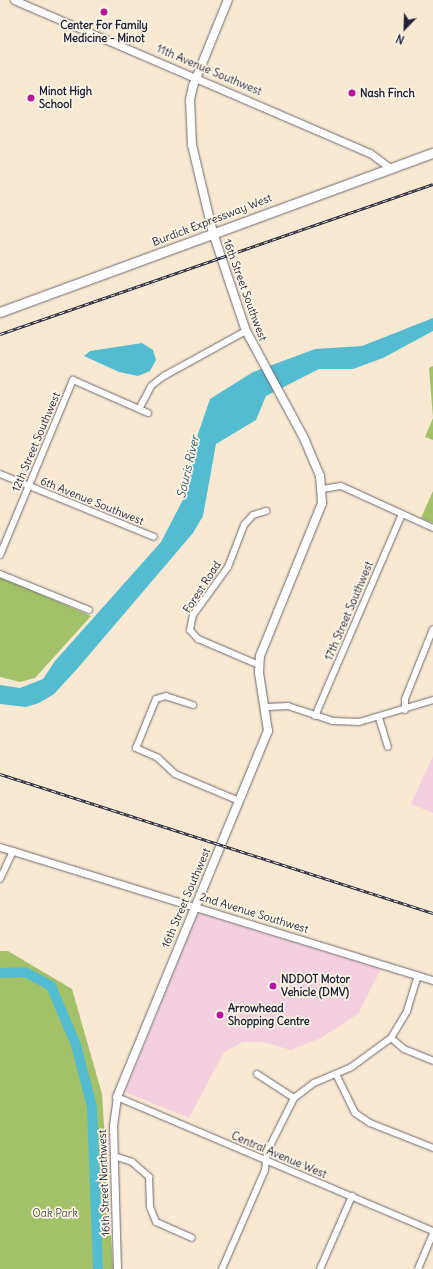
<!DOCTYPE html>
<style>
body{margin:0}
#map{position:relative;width:433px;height:1269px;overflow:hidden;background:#f9e9d3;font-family:Delius,sans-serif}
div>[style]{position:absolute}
.built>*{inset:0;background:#f3cfdf}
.green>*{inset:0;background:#a3c169}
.water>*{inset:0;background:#53bcd0}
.river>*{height:10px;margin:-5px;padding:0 5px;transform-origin:5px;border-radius:5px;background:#53bcd0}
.roads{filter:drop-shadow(0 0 1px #6d6870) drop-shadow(0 0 1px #6d6870)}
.minor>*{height:6px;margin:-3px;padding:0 3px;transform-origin:3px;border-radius:3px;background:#fff}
.tertiary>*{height:7px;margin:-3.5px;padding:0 3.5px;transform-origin:3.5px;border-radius:3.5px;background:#fff}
.secondary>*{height:8px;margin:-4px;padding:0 4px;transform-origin:4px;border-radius:4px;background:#fff}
.primary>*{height:9px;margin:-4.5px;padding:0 4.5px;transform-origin:4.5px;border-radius:4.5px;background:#fff}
.rail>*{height:3px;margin-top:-1.5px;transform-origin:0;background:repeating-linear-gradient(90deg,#fcf5e5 0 4.5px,#22223b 0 9px);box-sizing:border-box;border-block:1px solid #22223b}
.dots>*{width:11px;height:11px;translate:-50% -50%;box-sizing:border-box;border:2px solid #fcf5e5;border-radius:50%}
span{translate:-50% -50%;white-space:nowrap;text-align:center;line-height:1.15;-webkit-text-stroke:3.5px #fcf5e5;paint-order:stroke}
.poi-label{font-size:11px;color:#22223b;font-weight:700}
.left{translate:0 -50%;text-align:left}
.street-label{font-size:11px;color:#22223b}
.park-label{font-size:11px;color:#4f5a4b}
.water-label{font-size:12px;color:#33586f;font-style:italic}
.north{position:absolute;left:385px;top:8px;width:40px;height:40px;-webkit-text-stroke:3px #fcf5e5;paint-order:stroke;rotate:203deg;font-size:11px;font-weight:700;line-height:16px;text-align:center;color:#22223b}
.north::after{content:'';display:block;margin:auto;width:14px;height:18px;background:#22223b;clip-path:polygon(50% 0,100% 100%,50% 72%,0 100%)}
</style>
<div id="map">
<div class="built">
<div style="clip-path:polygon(433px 756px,433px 813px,411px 804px)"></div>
<div style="clip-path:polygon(198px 913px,381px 969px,358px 1014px,321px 1038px,291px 1050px,263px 1042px,243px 1042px,224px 1052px,189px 1118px,125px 1092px)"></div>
</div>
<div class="green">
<div style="clip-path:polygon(433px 366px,433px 440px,425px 437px,433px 418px,429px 368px)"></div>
<div style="clip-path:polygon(433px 491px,433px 523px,421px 518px)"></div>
<div style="clip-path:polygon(0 577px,91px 616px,35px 678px,20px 682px,0 677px)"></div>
<div style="clip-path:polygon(0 951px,8px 951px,72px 989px,102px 1094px,113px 1269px,0 1269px)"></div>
</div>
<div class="water">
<div style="clip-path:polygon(433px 318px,433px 331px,383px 358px,353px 369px,319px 369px,266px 396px,256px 420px,216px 444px,203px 516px,193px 533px,77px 669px,54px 694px,39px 703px,26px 707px,0 704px,0 685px,20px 688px,43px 679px,55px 661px,161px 542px,188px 490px,198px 434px,210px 399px,253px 372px,315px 349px,362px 346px)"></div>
<div style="clip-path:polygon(142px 343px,153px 350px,156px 360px,150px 371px,138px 376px,119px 372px,84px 356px,90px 351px)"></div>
</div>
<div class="river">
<div style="left:0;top:973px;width:25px;rotate:-2deg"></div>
<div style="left:25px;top:972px;width:30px;rotate:28deg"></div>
<div style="left:51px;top:986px;width:64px;rotate:67deg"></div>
<div style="left:76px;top:1045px;width:64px;rotate:75.5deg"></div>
<div style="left:92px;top:1107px;width:162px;rotate:87.9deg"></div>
</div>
<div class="roads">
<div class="minor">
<div style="left:139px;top:409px;width:26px;rotate:-62deg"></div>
<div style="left:151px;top:386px;width:16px;rotate:-38deg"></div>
<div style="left:164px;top:376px;width:94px;rotate:-28.8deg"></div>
<div style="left:0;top:474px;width:166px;rotate:22.2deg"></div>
<div style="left:322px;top:489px;width:19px;rotate:-9deg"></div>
<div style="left:341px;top:486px;width:101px;rotate:24.5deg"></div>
<div style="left:0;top:555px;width:190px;rotate:-67.4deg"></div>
<div style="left:73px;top:380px;width:82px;rotate:23.7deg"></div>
<div style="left:0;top:574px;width:96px;rotate:22deg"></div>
<div style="left:259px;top:665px;width:66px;rotate:-156.9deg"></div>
<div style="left:198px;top:639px;width:12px;rotate:-132deg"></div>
<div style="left:190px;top:630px;width:15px;rotate:-79deg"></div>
<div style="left:193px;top:615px;width:59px;rotate:-53.9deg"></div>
<div style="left:228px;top:567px;width:45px;rotate:-69.1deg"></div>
<div style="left:244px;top:525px;width:13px;rotate:-48deg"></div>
<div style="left:253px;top:515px;width:14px;rotate:-17deg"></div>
<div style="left:193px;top:705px;width:28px;rotate:-162deg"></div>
<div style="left:166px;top:696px;width:10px;rotate:163deg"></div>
<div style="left:156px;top:699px;width:53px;rotate:112.2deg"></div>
<div style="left:136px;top:748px;width:24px;rotate:24deg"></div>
<div style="left:158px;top:758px;width:23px;rotate:43deg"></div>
<div style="left:175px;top:774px;width:69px;rotate:22.9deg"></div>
<div style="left:267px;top:707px;width:21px;rotate:-3deg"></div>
<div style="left:288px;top:706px;width:47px;rotate:18.4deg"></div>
<div style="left:333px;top:721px;width:26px;rotate:2deg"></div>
<div style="left:359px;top:722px;width:77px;rotate:-16.6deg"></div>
<div style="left:405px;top:710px;width:11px;rotate:-90deg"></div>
<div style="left:405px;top:699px;width:75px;rotate:-68.2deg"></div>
<div style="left:315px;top:716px;width:220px;rotate:-66.7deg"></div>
<div style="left:379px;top:718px;width:30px;rotate:73deg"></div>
<div style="left:0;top:879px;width:31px;rotate:-65deg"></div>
<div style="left:391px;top:1038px;width:17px;rotate:40deg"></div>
<div style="left:404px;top:1049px;width:31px;rotate:22deg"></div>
<div style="left:257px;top:1074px;width:44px;rotate:33deg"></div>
<div style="left:336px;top:1074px;width:43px;rotate:64deg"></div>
<div style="left:355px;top:1113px;width:18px;rotate:34deg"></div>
<div style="left:370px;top:1123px;width:68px;rotate:21.6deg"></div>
<div style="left:117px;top:1097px;width:343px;rotate:23deg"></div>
<div style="left:114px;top:1156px;width:19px;rotate:18deg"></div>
<div style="left:132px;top:1162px;width:23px;rotate:41deg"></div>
<div style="left:149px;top:1177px;width:30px;rotate:88deg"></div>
<div style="left:150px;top:1207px;width:16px;rotate:68deg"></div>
<div style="left:156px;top:1222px;width:39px;rotate:24deg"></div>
<div style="left:222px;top:1269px;width:108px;rotate:-66.5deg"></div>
<div style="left:265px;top:1170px;width:18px;rotate:-84deg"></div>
<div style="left:267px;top:1152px;width:60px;rotate:-63.4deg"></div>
<div style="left:294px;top:1098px;width:25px;rotate:-37deg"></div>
<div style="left:314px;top:1083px;width:39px;rotate:-23deg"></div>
<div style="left:350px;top:1068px;width:51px;rotate:-36.2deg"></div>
<div style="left:391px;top:1038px;width:31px;rotate:-59deg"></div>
<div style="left:407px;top:1011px;width:37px;rotate:-73deg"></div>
<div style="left:320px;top:1269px;width:80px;rotate:-66.3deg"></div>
<div style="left:418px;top:1269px;width:39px;rotate:-67deg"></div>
</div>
<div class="tertiary">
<div style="left:14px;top:0;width:387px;rotate:23.3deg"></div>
<div style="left:370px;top:153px;width:25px;rotate:37deg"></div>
<div style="left:0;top:847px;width:453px;rotate:17.1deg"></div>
<div style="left:117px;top:1097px;width:29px;rotate:98deg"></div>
<div style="left:113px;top:1126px;width:143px;rotate:88.4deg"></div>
</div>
<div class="secondary">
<div style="left:117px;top:1097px;width:396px;rotate:-67.6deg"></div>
<div style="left:268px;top:731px;width:59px;rotate:-98.8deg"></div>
<div style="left:259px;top:673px;width:17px;rotate:-87deg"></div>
<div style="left:260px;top:656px;width:165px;rotate:-67.9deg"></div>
<div style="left:322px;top:503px;width:27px;rotate:-94deg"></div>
<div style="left:320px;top:476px;width:39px;rotate:-113deg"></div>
<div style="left:305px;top:440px;width:124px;rotate:-118.4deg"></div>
<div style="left:246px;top:331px;width:103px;rotate:-108.6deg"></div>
<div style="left:213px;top:233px;width:90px;rotate:-103.4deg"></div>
<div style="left:192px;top:145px;width:45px;rotate:-92.5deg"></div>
<div style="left:190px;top:100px;width:14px;rotate:-78deg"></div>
<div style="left:193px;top:86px;width:93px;rotate:-67.9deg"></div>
</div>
<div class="primary">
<div style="left:0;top:312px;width:461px;rotate:-20.2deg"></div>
</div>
</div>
<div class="rail">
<div style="left:0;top:334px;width:458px;rotate:-19.1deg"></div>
<div style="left:0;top:774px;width:455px;rotate:17.8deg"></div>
</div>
<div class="dots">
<div style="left:104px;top:12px;background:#b5179e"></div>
<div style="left:352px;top:93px;background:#b5179e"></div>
<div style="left:31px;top:98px;background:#b5179e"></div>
<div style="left:273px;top:986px;background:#b5179e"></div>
<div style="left:220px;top:1015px;background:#b5179e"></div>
</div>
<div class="poi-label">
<span style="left:104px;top:32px">Center For Family<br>Medicine - Minot</span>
<span class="left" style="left:39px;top:98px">Minot High<br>School</span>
<span class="left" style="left:360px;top:93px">Nash Finch</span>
<span class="left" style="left:281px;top:986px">NDDOT Motor<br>Vehicle (DMV)</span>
<span class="left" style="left:228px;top:1015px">Arrowhead<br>Shopping Centre</span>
</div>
<div class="street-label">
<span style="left:209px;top:70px;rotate:23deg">11th Avenue Southwest</span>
<span style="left:212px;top:220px;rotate:-21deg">Burdick Expressway West</span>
<span style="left:245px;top:290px;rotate:70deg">16th Street Southwest</span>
<span style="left:36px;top:442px;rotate:-67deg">12th Street Southwest</span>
<span style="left:92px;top:501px;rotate:22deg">6th Avenue Southwest</span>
<span style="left:202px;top:587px;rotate:-57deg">Forest Road</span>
<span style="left:349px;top:611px;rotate:-67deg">17th Street Southwest</span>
<span style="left:186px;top:898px;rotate:-67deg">16th Street Southwest</span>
<span style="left:254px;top:913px;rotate:17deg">2nd Avenue Southwest</span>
<span style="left:279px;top:1155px;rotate:23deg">Central Avenue West</span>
<span style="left:104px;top:1183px;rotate:-92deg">16th Street Northwest</span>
</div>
<div class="park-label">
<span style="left:55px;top:1213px">Oak Park</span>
</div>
<div class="water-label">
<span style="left:188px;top:467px;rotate:-77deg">Souris River</span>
</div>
<div class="north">N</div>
</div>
